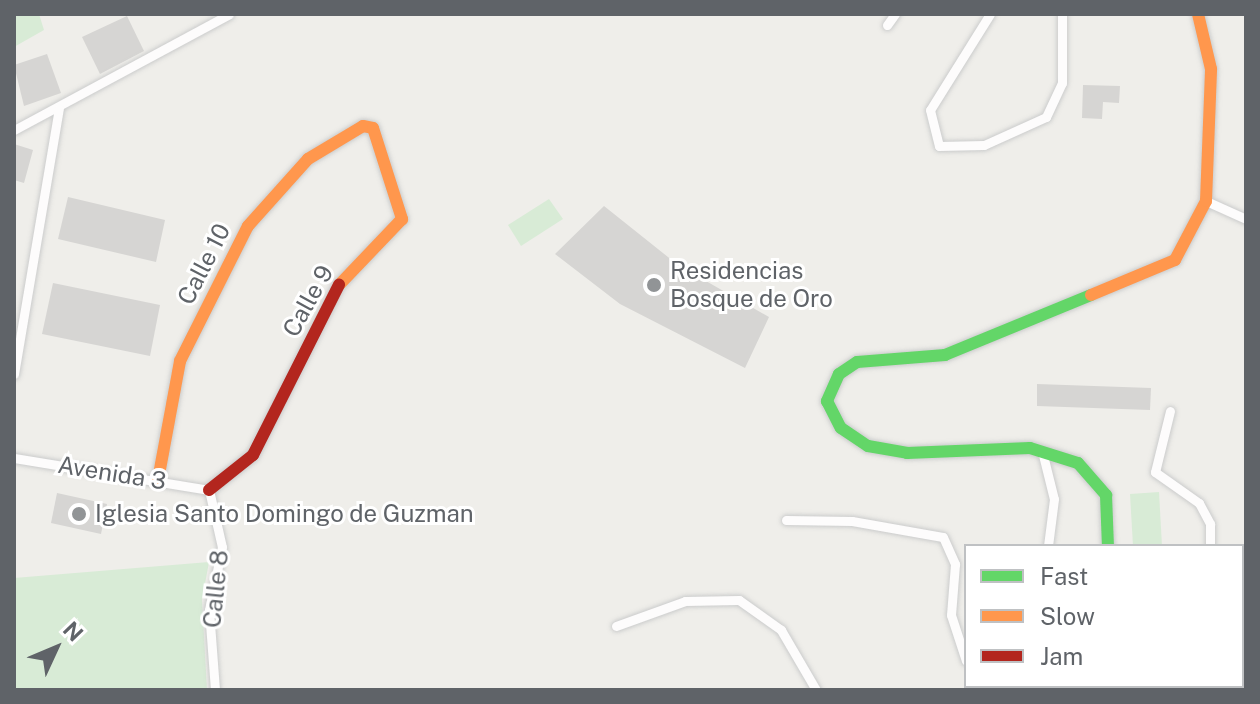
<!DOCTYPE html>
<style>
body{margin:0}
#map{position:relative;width:1260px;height:704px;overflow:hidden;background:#efeeea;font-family:"Public Sans",sans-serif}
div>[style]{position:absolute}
.green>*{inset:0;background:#d8ebd6}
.building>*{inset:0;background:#d6d5d3}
.roads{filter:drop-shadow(0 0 2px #cbcccc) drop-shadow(0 0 2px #cbcccc)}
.street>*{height:9px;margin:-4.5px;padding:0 4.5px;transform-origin:4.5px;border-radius:4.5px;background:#fdfcfc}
.fast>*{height:12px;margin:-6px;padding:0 6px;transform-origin:6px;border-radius:6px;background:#63d668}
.slow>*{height:12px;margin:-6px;padding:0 6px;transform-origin:6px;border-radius:6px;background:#ff974d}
.jam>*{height:12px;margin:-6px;padding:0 6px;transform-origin:6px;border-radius:6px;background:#b3261e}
.dots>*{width:22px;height:22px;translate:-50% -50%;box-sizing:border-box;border:4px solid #fff;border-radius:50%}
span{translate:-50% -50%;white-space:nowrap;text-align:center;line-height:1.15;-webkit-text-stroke:6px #fff;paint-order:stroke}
.street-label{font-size:24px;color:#5f6368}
.poi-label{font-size:24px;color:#5f6368}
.left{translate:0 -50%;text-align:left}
.frame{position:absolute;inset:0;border:16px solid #5f6368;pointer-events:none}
.legend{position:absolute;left:964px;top:544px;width:280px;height:144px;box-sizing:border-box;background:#fff;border:2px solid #bfc1c3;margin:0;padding:10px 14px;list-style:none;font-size:24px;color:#5f6368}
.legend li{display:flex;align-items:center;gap:16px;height:40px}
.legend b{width:40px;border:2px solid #bfc1c3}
.north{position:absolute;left:16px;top:608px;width:80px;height:80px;-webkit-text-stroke:6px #fff;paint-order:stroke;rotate:46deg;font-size:22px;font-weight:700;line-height:32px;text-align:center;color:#5f6368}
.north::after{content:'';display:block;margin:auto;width:28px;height:36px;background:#5f6368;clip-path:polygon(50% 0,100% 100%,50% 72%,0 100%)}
</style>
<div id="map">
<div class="green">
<div style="clip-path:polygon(14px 14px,39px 14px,44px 30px,14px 47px)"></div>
<div style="clip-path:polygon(549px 199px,563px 219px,521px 246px,508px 225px)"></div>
<div style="clip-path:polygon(1159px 492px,1162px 546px,1133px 546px,1130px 494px)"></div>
<div style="clip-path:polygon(209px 562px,202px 600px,207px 690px,14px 690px,14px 578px)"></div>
</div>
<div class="building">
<div style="clip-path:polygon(127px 16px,144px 51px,100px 74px,82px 37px)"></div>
<div style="clip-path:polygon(47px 54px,61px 93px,24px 106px,14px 65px)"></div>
<div style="clip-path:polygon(1083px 85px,1120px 86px,1119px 103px,1103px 102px,1102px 119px,1082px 118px)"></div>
<div style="clip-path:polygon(14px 144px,33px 150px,24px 183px,14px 180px)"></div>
<div style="clip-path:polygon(68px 197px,165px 220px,156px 262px,58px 239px)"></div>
<div style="clip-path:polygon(604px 206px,678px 265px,769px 317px,745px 368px,620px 304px,555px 254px)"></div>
<div style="clip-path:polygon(53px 283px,160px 305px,150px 356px,42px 334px)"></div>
<div style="clip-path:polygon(1037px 384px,1151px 388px,1150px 410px,1037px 406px)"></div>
<div style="clip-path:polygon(57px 493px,107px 504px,101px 534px,51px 523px)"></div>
</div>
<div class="roads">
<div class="street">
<div style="left:990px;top:14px;width:113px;rotate:122deg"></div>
<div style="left:930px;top:110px;width:37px;rotate:76deg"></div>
<div style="left:939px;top:146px;width:45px;rotate:-1.3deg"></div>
<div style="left:984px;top:145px;width:68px;rotate:-24.3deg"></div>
<div style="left:1046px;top:117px;width:38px;rotate:-65deg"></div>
<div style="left:1062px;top:83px;width:69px;rotate:-90deg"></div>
<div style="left:887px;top:25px;width:14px;rotate:-54deg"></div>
<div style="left:14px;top:130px;width:244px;rotate:-28.3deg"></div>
<div style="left:1206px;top:201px;width:44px;rotate:24.2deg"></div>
<div style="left:14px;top:374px;width:269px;rotate:-80.4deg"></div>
<div style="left:1170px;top:411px;width:63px;rotate:103.8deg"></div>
<div style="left:1155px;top:472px;width:54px;rotate:35.2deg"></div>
<div style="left:1199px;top:503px;width:24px;rotate:62deg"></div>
<div style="left:1210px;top:524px;width:22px;rotate:90deg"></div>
<div style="left:1042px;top:451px;width:49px;rotate:76deg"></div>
<div style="left:1054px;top:499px;width:47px;rotate:97.3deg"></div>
<div style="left:14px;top:458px;width:198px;rotate:9.3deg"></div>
<div style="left:209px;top:490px;width:58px;rotate:77.2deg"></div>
<div style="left:222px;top:547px;width:64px;rotate:101.7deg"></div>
<div style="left:209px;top:610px;width:80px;rotate:85.7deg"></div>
<div style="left:786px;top:520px;width:66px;rotate:0.9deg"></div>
<div style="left:852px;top:521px;width:92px;rotate:10deg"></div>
<div style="left:943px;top:537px;width:30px;rotate:66deg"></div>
<div style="left:955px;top:564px;width:51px;rotate:94.5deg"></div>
<div style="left:951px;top:615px;width:48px;rotate:71.9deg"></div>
<div style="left:616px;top:626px;width:73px;rotate:-19.9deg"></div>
<div style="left:685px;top:601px;width:54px;rotate:-1.1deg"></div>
<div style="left:739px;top:600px;width:52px;rotate:35.5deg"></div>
<div style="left:781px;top:630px;width:69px;rotate:59.7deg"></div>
<div style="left:984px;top:686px;width:5px;rotate:53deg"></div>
<div style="left:1173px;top:686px;width:4px;rotate:76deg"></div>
<div style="left:1110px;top:690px;width:4px;rotate:-63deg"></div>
</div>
<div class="fast">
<div style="left:1091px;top:295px;width:158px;rotate:157.7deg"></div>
<div style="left:945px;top:355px;width:88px;rotate:175.5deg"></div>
<div style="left:857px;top:362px;width:22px;rotate:146deg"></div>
<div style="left:839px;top:374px;width:30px;rotate:114deg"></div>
<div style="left:827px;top:401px;width:30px;rotate:63deg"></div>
<div style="left:841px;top:428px;width:32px;rotate:34deg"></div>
<div style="left:868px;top:446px;width:40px;rotate:10deg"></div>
<div style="left:907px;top:453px;width:123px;rotate:-2.3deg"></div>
<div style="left:1030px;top:448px;width:50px;rotate:17.4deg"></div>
<div style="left:1078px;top:463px;width:43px;rotate:48.8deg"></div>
<div style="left:1106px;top:495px;width:51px;rotate:87.8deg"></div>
</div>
<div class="slow">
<div style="left:1091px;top:295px;width:91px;rotate:-22.6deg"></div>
<div style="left:1175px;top:260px;width:67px;rotate:-62.3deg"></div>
<div style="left:1206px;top:201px;width:132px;rotate:-87.8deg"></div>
<div style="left:1211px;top:69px;width:57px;rotate:-103.3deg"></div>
<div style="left:158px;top:480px;width:121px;rotate:-79.5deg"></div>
<div style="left:180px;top:361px;width:151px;rotate:-63.3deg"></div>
<div style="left:248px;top:226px;width:90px;rotate:-48.2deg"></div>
<div style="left:308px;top:159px;width:64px;rotate:-31deg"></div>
<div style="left:363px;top:126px;width:10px;rotate:11deg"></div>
<div style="left:373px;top:128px;width:96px;rotate:72.3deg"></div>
<div style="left:402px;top:219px;width:91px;rotate:133.7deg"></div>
</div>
<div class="jam">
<div style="left:209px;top:490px;width:56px;rotate:-38.5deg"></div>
<div style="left:253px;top:455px;width:191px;rotate:-63.2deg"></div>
</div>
</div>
<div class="dots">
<div style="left:654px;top:285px;background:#919496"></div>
<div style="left:79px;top:514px;background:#919496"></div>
</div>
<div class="street-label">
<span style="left:204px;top:264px;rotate:-63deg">Calle 10</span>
<span style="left:308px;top:301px;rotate:-61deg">Calle 9</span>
<span style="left:112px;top:473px;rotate:9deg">Avenida 3</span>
<span style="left:216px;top:589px;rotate:-84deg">Calle 8</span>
</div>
<div class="poi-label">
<span class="left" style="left:670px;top:285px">Residencias<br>Bosque de Oro</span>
<span class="left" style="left:95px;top:514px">Iglesia Santo Domingo de Guzman</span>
</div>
<div class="frame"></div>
<ul class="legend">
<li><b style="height:10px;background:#63d668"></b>Fast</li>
<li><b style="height:10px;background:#ff974d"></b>Slow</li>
<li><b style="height:10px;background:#b3261e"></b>Jam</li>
</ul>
<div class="north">N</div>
</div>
